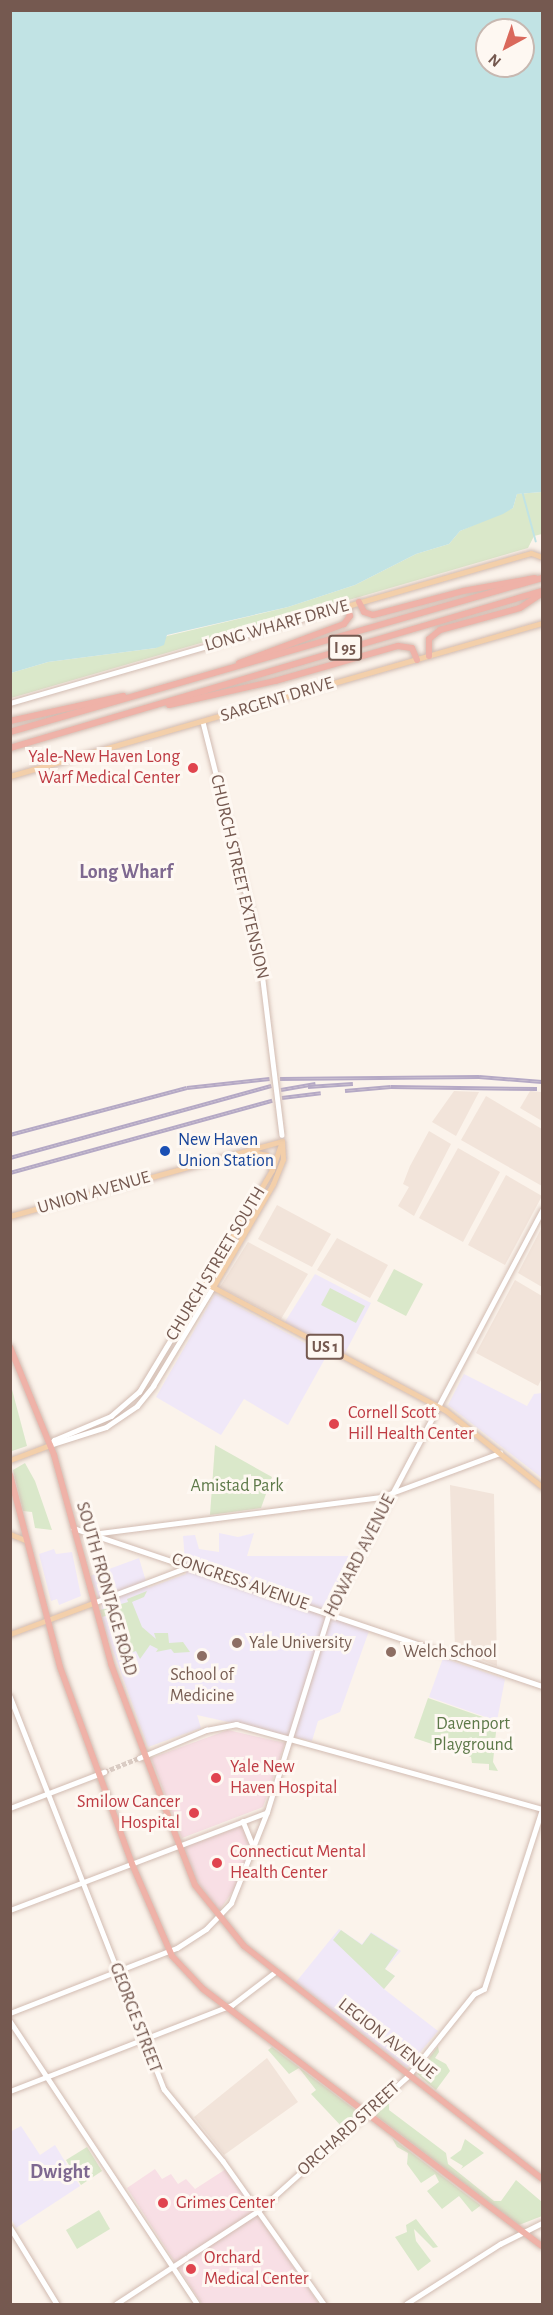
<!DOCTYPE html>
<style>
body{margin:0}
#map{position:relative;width:553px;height:2315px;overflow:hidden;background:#fbf3eb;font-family:"Alegreya Sans",sans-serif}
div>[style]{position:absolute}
.residential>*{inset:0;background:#f2e4da}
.education>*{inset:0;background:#f0e8f8}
.medical>*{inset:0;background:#f8dfe5}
.green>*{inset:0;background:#dae8ca}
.water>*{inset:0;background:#c1e3e4}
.stream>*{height:1.5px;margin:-0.75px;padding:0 0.75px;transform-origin:0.75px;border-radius:0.75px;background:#c1e3e4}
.secondary-tunnel>*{height:4.5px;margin-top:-2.25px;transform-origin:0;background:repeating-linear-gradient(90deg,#daccc4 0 4.5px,transparent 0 6.5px)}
.roads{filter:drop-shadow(0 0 2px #d2bcb2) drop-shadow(0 0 2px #d2bcb2)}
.secondary>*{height:4.5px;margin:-2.25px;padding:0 2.25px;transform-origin:2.25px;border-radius:2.25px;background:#fff}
.primary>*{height:5px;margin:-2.5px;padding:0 2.5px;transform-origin:2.5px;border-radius:2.5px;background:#f3cfaa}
.highway>*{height:6px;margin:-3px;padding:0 3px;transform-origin:3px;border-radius:3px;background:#efb2a8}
.rail>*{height:4px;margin-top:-2px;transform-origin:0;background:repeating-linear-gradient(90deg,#fef8f2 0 4.5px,#b5a9c5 0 9px);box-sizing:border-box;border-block:2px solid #b5a9c5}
.bridges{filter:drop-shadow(0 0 2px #d2bcb2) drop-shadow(0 0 2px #d2bcb2)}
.secondary-bridge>*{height:4.5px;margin:-2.25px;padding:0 2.25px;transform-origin:2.25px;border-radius:2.25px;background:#fff}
.dots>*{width:16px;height:16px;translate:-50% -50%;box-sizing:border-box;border:3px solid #fef8f2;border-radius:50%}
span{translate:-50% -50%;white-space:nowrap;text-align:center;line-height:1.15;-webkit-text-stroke:6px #fef8f2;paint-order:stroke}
.shield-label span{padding:2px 4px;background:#fef8f2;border:2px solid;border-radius:4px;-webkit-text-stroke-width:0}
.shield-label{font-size:16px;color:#755950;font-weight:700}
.street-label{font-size:18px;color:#755950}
.health-label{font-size:18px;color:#be3a42}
.right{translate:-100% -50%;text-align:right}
.left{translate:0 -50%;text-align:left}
.transit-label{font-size:18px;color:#164399}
.park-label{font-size:18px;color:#5d7949}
.education-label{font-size:18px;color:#785e54}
.neighbourhood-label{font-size:20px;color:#7e6890;font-weight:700}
.frame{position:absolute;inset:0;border:12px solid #755950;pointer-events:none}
.north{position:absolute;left:475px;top:18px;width:60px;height:60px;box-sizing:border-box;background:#fef8f2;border:2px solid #c7b8b1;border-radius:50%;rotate:220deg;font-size:16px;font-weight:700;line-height:24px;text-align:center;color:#755950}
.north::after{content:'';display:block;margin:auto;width:21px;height:27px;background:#da695c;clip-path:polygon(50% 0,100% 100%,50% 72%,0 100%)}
</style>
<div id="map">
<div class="residential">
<div style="clip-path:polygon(454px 1091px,479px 1092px,456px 1136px,432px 1122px)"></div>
<div style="clip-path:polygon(530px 1091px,542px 1092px,542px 1121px,520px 1108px)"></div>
<div style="clip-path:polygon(486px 1096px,542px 1129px,542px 1186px,461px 1140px)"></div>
<div style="clip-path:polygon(429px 1131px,451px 1144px,414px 1216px,398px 1206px,409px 1187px,403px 1184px,410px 1166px)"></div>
<div style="clip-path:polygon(458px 1148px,500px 1172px,463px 1242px,419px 1218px)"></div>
<div style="clip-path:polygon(506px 1175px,542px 1196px,505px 1265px,468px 1245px)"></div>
<div style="clip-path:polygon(277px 1205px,331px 1234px,312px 1267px,258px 1239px)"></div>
<div style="clip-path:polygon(542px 1227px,542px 1287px,518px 1273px)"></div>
<div style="clip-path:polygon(337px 1238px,388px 1265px,370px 1298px,317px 1270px)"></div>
<div style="clip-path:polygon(248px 1242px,308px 1274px,281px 1319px,220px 1287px)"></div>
<div style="clip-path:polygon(515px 1280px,542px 1296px,542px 1378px,538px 1386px,476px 1353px)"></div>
<div style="clip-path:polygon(450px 1485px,494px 1494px,497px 1666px,455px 1650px)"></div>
<div style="clip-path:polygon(267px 2058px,298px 2102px,224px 2155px,194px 2117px)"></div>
</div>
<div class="education">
<div style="clip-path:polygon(315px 1274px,371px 1303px,343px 1357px,283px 1325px)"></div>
<div style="clip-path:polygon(215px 1294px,327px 1355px,288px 1425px,244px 1399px,221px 1435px,156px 1397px)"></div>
<div style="clip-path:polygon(464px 1374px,527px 1406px,534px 1394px,542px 1393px,542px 1478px,448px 1405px)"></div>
<div style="clip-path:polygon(219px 1533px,238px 1537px,254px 1533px,247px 1556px,353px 1556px,322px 1614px,369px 1631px,340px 1712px,318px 1721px,312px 1741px,197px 1715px,201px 1728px,148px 1747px,100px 1615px,102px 1606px,90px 1576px,139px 1558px,148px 1588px,186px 1574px,183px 1536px,195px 1535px,199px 1549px,219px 1552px)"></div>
<div style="clip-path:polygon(54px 1549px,56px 1554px,72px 1552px,81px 1596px,59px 1605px,57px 1599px,51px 1601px,39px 1554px)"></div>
<div style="clip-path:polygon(443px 1658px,505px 1679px,497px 1721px,429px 1697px)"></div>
<div style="clip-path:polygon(339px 1929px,362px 1944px,371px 1932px,401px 1951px,385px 1969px,395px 1976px,384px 1989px,438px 2031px,407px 2068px,296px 1982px)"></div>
<div style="clip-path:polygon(21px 2126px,40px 2155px,55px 2145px,80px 2186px,16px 2228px,11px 2218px,10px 2132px)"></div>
</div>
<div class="medical">
<div style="clip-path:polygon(228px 1730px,285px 1743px,263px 1807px,182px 1838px,151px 1758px)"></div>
<div style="clip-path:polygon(242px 1826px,251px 1846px,237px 1885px,219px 1911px,196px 1880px,183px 1847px)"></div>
<div style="clip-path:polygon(155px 2169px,162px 2179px,171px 2174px,178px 2184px,186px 2179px,195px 2189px,226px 2169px,319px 2304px,202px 2304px,127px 2188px)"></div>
</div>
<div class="green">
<div style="clip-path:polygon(542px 492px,542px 534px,534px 536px,528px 548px,11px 698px,11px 673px,48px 662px,156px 648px,167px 636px,288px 607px,355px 585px,416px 554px,449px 544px,460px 531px,513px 508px,517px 494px)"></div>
<div style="clip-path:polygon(394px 1269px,423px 1284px,406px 1316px,377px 1301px)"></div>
<div style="clip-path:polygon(330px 1288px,365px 1306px,356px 1323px,321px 1305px)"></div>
<div style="clip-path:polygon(10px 1382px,27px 1446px,12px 1451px,10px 1431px)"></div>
<div style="clip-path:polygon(215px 1445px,272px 1477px,261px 1508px,210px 1515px)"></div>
<div style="clip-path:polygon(25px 1463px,35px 1481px,52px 1530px,35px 1528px,32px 1512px,23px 1511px,13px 1470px)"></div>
<div style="clip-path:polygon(147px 1591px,144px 1597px,132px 1602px,142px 1627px,156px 1639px,154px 1633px,168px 1633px,169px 1643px,183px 1642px,190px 1652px,174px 1653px,171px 1649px,156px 1652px,158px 1649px,150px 1645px,140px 1659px,136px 1651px,125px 1655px,119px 1634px,126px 1630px,125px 1624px,116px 1626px,113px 1614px,102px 1617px,100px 1610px,128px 1602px,127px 1599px)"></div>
<div style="clip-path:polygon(428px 1698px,497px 1722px,493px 1762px,498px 1771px,489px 1770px,489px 1764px,472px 1763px,471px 1757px,414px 1738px)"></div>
<div style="clip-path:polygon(341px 1930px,362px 1945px,371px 1933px,398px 1950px,385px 1969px,395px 1976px,384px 1989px,333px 1940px)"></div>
<div style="clip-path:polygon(438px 2046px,439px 2052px,435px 2058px,446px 2064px,450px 2071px,436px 2090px,417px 2074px)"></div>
<div style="clip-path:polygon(272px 2047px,357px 2111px,357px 2114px,343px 2128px,311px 2094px,316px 2090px,299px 2068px,289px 2074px,268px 2050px)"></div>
<div style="clip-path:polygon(389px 2103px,389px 2110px,446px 2153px,448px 2164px,494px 2201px,501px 2201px,516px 2180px,542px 2202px,542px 2216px,519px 2225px,375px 2115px)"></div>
<div style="clip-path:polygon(392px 2138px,480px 2205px,480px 2206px,472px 2212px,459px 2196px,442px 2209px,427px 2191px,439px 2182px,435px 2174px,421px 2183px,407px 2164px,408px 2153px,397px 2147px)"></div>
<div style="clip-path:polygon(465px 2139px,484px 2153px,461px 2169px,463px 2166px,450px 2158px,461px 2150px)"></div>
<div style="clip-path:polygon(87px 2147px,102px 2171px,81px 2185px,66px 2160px)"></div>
<div style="clip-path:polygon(99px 2210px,110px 2229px,77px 2249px,66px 2230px)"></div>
<div style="clip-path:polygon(416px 2219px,438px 2247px,433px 2248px,414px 2229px,416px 2241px,431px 2261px,418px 2271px,395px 2237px,407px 2232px,406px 2225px)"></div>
</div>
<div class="water">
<div style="clip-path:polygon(evenodd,11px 10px,542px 11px,542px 492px,517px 494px,513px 508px,503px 514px,460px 531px,449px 544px,416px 554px,355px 585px,288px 607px,167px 635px,164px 645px,156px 648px,48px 662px,11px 673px,11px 10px,487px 30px,523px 30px,523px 66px,487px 66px,487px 30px)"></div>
</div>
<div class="stream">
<div style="left:523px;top:493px;width:50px;rotate:74.8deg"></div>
</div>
<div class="secondary-tunnel">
<div style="left:104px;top:1772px;width:38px;rotate:-22deg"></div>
</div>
<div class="roads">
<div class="secondary">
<div style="left:10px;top:703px;width:351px;rotate:-16.1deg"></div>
<div style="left:203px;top:722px;width:193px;rotate:75.9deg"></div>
<div style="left:50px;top:1445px;width:59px;rotate:-17.8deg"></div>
<div style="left:106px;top:1427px;width:37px;rotate:-34deg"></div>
<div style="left:137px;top:1406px;width:26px;rotate:-51deg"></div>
<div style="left:153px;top:1386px;width:116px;rotate:-58.8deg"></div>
<div style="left:50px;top:1445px;width:6px;rotate:-51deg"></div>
<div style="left:54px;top:1440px;width:62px;rotate:-22.8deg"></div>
<div style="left:111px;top:1416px;width:37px;rotate:-41deg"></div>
<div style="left:139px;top:1392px;width:127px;rotate:-58.8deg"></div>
<div style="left:73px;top:1528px;width:495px;rotate:18.6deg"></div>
<div style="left:100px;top:1533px;width:283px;rotate:-7.3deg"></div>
<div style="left:381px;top:1497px;width:127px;rotate:-20.3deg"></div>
<div style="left:93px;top:1603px;width:105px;rotate:-20.7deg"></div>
<div style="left:10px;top:1696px;width:422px;rotate:68.6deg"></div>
<div style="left:164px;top:2089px;width:93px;rotate:50.7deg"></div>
<div style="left:223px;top:2161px;width:175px;rotate:54.8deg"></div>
<div style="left:139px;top:1758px;width:73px;rotate:-22.7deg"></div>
<div style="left:206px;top:1730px;width:31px;rotate:-11deg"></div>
<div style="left:236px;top:1724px;width:318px;rotate:15.5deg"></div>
<div style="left:10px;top:1808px;width:101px;rotate:-21deg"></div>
<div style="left:243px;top:1821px;width:27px;rotate:68deg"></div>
<div style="left:10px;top:1910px;width:274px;rotate:-20.8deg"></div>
<div style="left:10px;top:2013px;width:179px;rotate:-21.3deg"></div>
<div style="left:177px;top:1948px;width:35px;rotate:-33deg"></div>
<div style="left:206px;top:1929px;width:36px;rotate:-46deg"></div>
<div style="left:231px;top:1903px;width:98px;rotate:-68.4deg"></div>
<div style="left:267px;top:1812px;width:208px;rotate:-72.7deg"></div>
<div style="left:329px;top:1613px;width:456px;rotate:-62.1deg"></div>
<div style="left:10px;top:2021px;width:339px;rotate:56.5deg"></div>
<div style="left:10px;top:2091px;width:238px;rotate:-21.2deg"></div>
<div style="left:232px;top:2005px;width:54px;rotate:-37.5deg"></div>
<div style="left:10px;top:2227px;width:90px;rotate:58.6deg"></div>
<div style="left:189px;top:2256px;width:82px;rotate:-33.1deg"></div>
<div style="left:258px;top:2211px;width:203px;rotate:-42deg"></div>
<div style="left:409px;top:2075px;width:104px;rotate:-51.3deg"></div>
<div style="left:474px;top:1994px;width:11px;rotate:-27deg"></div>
<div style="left:484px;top:1989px;width:189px;rotate:-72.1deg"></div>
<div style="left:116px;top:2304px;width:84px;rotate:-33.3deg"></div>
<div style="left:406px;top:2304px;width:112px;rotate:-32.6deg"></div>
<div style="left:500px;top:2244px;width:47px;rotate:-26.6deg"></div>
</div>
<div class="primary">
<div style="left:347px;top:606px;width:191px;rotate:-16.1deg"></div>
<div style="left:531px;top:553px;width:12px;rotate:20deg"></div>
<div style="left:10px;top:776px;width:554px;rotate:-16.04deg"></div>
<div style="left:282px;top:1141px;width:31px;rotate:109deg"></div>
<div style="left:272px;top:1170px;width:131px;rotate:120.7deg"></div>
<div style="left:205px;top:1283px;width:272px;rotate:27.9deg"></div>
<div style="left:445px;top:1410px;width:124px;rotate:38.4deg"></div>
<div style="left:252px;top:1152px;width:15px;rotate:11deg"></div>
<div style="left:267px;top:1155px;width:14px;rotate:73deg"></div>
<div style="left:10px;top:1216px;width:282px;rotate:-15.4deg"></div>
<div style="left:213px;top:1287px;width:119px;rotate:-59.8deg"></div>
<div style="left:273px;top:1184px;width:27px;rotate:-68deg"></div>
<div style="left:283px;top:1159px;width:18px;rotate:-93deg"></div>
<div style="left:10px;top:1460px;width:43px;rotate:-20.6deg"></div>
<div style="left:10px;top:1534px;width:18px;rotate:22deg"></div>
<div style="left:10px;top:1634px;width:89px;rotate:-20.5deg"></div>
</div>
<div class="highway">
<div style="left:359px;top:602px;width:11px;rotate:63deg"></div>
<div style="left:364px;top:612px;width:9px;rotate:18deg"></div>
<div style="left:373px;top:615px;width:93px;rotate:-14.9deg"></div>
<div style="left:463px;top:591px;width:73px;rotate:-10.2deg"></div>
<div style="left:429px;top:656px;width:17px;rotate:-90deg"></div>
<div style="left:429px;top:639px;width:14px;rotate:-39deg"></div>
<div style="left:440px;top:630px;width:83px;rotate:-15.4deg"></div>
<div style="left:520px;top:608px;width:23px;rotate:-34deg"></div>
<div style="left:239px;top:663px;width:112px;rotate:-20.4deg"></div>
<div style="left:344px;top:624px;width:10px;rotate:-53deg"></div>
<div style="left:350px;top:616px;width:10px;rotate:-107deg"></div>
<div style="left:169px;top:705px;width:109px;rotate:-12.8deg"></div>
<div style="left:275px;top:681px;width:128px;rotate:-15.9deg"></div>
<div style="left:398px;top:646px;width:14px;rotate:8deg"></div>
<div style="left:412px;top:648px;width:13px;rotate:67deg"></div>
<div style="left:10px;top:721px;width:116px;rotate:-12.5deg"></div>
<div style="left:10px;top:732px;width:554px;rotate:-16.14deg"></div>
<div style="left:10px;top:748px;width:555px;rotate:-16.44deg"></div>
<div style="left:10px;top:1347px;width:117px;rotate:67.8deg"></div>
<div style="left:54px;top:1455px;width:217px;rotate:74.7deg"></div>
<div style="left:111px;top:1664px;width:176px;rotate:69.4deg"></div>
<div style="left:10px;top:1475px;width:198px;rotate:75.4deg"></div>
<div style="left:60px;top:1667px;width:210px;rotate:69.9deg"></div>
<div style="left:132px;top:1864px;width:100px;rotate:66.5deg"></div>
<div style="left:172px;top:1956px;width:45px;rotate:46.8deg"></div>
<div style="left:203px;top:1989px;width:425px;rotate:37.2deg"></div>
<div style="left:174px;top:1831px;width:58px;rotate:68.7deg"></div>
<div style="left:195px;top:1885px;width:78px;rotate:51.2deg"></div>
<div style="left:244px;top:1946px;width:378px;rotate:38deg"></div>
</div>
</div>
<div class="rail">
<div style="left:280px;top:1079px;width:199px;rotate:-0.6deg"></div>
<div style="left:479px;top:1077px;width:63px;rotate:4.5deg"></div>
<div style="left:308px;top:1087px;width:45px;rotate:-3.8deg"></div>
<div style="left:281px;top:1090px;width:35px;rotate:-10deg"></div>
<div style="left:345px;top:1091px;width:46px;rotate:-5deg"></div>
<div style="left:391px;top:1087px;width:146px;rotate:0.8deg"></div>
<div style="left:282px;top:1098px;width:39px;rotate:-7deg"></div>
<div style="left:10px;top:1135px;width:183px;rotate:-14.9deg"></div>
<div style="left:187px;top:1088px;width:83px;rotate:-6.2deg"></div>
<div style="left:10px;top:1158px;width:271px;rotate:-15.4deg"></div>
<div style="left:10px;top:1173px;width:272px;rotate:-15.4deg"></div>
</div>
<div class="bridges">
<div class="secondary-bridge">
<div style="left:250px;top:909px;width:56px;rotate:78.7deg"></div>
<div style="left:261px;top:964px;width:172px;rotate:83deg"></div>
</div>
</div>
<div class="dots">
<div style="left:193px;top:768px;background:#e0444e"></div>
<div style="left:165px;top:1151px;background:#1a4fb4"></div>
<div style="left:334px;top:1424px;background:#e0444e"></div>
<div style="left:237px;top:1643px;background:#8d6e63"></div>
<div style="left:391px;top:1652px;background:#8d6e63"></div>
<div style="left:202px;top:1656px;background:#8d6e63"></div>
<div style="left:216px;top:1778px;background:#e0444e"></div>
<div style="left:194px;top:1813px;background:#e0444e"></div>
<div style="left:217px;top:1863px;background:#e0444e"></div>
<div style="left:163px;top:2203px;background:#e0444e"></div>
<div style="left:191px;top:2269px;background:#e0444e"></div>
</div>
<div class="shield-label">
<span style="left:345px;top:648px">I 95</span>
<span style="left:325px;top:1347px">US 1</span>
</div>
<div class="street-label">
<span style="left:277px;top:626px;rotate:-16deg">LONG WHARF DRIVE</span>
<span style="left:277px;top:700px;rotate:-17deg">SARGENT DRIVE</span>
<span style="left:239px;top:877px;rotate:77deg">CHURCH STREET EXTENSION</span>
<span style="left:94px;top:1193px;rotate:-16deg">UNION AVENUE</span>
<span style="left:216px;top:1264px;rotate:-59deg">CHURCH STREET SOUTH</span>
<span style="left:360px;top:1556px;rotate:-63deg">HOWARD AVENUE</span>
<span style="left:240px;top:1582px;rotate:19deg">CONGRESS AVENUE</span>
<span style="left:106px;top:1589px;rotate:74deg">SOUTH FRONTAGE ROAD</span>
<span style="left:135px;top:2018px;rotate:69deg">GEORGE STREET</span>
<span style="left:387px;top:2039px;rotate:38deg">LEGION AVENUE</span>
<span style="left:349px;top:2129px;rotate:-42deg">ORCHARD STREET</span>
</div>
<div class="health-label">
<span class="right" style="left:180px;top:768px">Yale-New Haven Long<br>Warf Medical Center</span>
<span class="left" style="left:348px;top:1424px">Cornell Scott<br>Hill Health Center</span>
<span class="left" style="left:230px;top:1778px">Yale New<br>Haven Hospital</span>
<span class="right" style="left:180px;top:1813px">Smilow Cancer<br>Hospital</span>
<span class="left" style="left:230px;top:1863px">Connecticut Mental<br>Health Center</span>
<span class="left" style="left:176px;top:2203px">Grimes Center</span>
<span class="left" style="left:204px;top:2269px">Orchard<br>Medical Center</span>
</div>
<div class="transit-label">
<span class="left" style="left:178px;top:1151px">New Haven<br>Union Station</span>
</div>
<div class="park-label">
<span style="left:237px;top:1486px">Amistad Park</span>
<span style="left:473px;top:1735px">Davenport<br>Playground</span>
</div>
<div class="education-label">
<span class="left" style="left:249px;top:1643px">Yale University</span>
<span class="left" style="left:403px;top:1652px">Welch School</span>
<span style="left:202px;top:1686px">School of<br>Medicine</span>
</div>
<div class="neighbourhood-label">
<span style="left:126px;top:872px">Long Wharf</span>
<span style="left:60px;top:2172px">Dwight</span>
</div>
<div class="frame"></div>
<div class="north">N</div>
</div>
